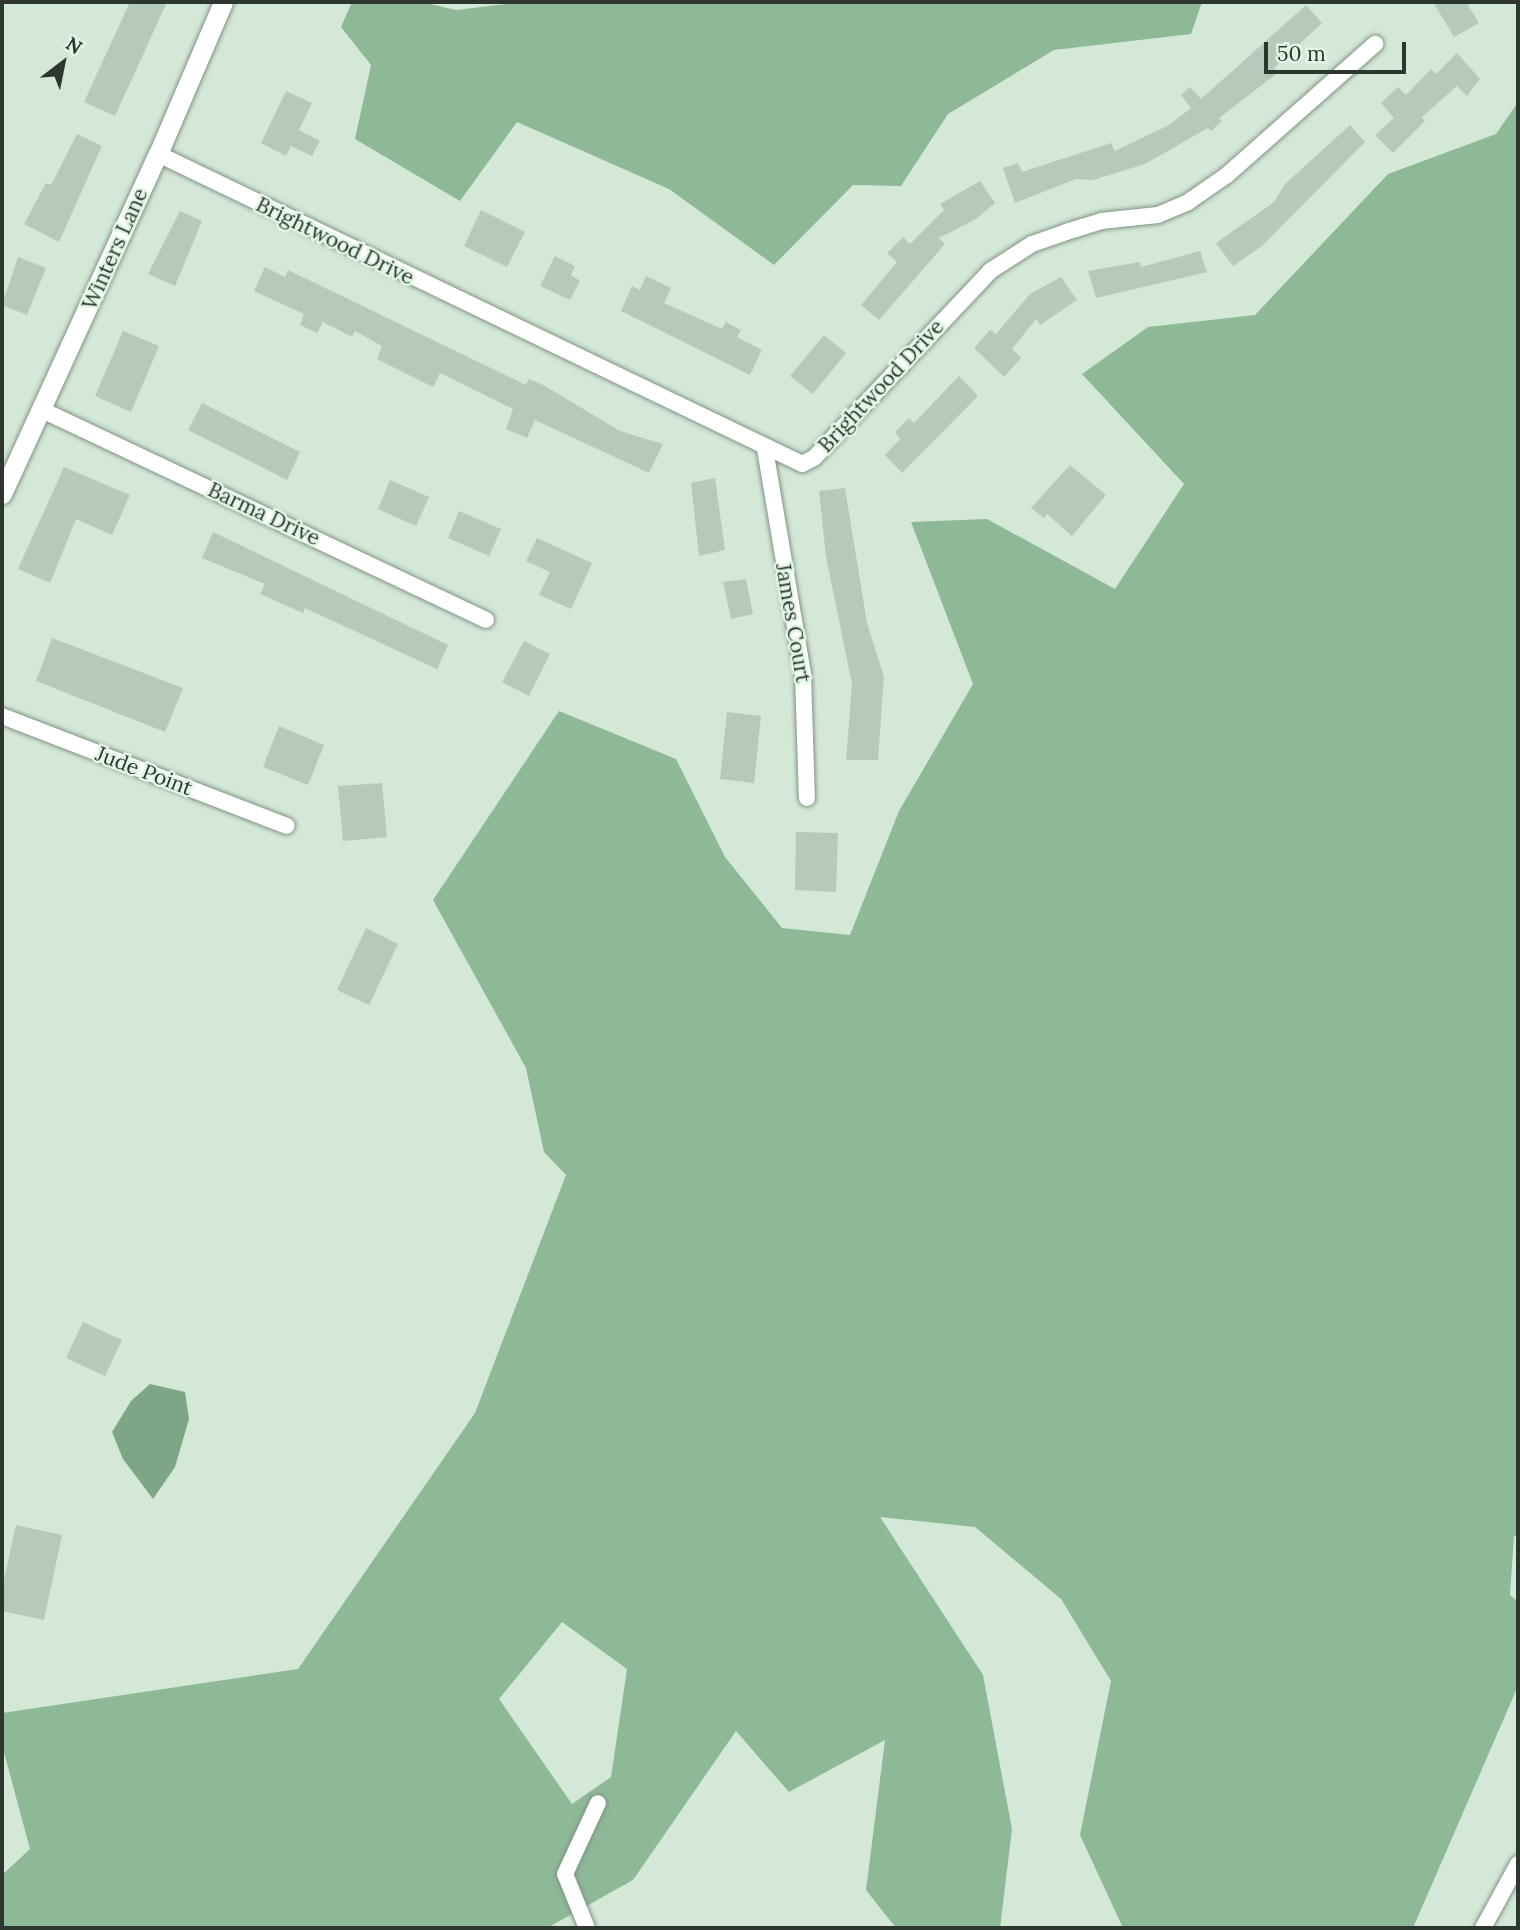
<!DOCTYPE html>
<style>
body{margin:0}
#map{position:relative;width:1520px;height:1930px;overflow:hidden;background:#d4e8d7;font-family:Lora,serif}
div>[style]{position:absolute}
.forest>*{inset:0;background:#8eb997}
.water>*{inset:0;background:#7ca685}
.building>*{inset:0;background:#b6cab9}
.roads{filter:drop-shadow(0 0 2px #819484) drop-shadow(0 0 2px #819484)}
.minor>*{height:16px;margin:-8px;padding:0 8px;transform-origin:8px;border-radius:8px;background:#fff}
.tertiary>*{height:19px;margin:-9.5px;padding:0 9.5px;transform-origin:9.5px;border-radius:9.5px;background:#fff}
span{translate:-50% -50%;white-space:nowrap;text-align:center;line-height:1.15;-webkit-text-stroke:5px #e1f6e5;paint-order:stroke}
.street-label{font-size:21px;color:#2e3630}
.frame{position:absolute;inset:0;border:4px solid #2e3630;pointer-events:none}
.north{position:absolute;left:28px;top:28px;width:70px;height:70px;-webkit-text-stroke:5px #e1f6e5;paint-order:stroke;rotate:32deg;font-size:19px;font-weight:700;line-height:28px;text-align:center;color:#2e3630}
.north::after{content:'';display:block;margin:auto;width:24px;height:32px;background:#2e3630;clip-path:polygon(50% 0,100% 100%,50% 72%,0 100%)}
.scale{position:absolute;left:1264px;top:42px;width:142px;height:32px;box-sizing:border-box;border:4px solid #2e3630;border-top:0;padding-left:9px;font-size:21px;line-height:24px;white-space:nowrap;color:#2e3630;-webkit-text-stroke:5px #e1f6e5;paint-order:stroke}
</style>
<div id="map">
<div class="forest">
<div style="clip-path:polygon(352px 2px,422px 2px,456px 10px,522px 2px,1202px 2px,1191px 34px,1054px 50px,948px 114px,901px 186px,853px 185px,774px 265px,669px 189px,517px 122px,460px 201px,355px 139px,371px 65px,341px 27px)"></div>
<div style="clip-path:polygon(evenodd,1518px 102px,1518px 1535px,1514px 1536px,1510px 1595px,1518px 1602px,1518px 1686px,1413px 1928px,1123px 1928px,1080px 1835px,1111px 1681px,1061px 1599px,975px 1527px,880px 1517px,983px 1675px,1012px 1829px,1000px 1928px,896px 1928px,866px 1890px,885px 1740px,789px 1792px,736px 1731px,633px 1880px,547px 1928px,2px 1928px,2px 1875px,30px 1849px,2px 1745px,2px 1713px,298px 1669px,475px 1413px,566px 1175px,544px 1152px,526px 1068px,433px 900px,559px 711px,676px 759px,725px 857px,782px 928px,850px 935px,899px 811px,973px 684px,911px 522px,987px 519px,1115px 589px,1184px 484px,1082px 374px,1148px 327px,1255px 315px,1388px 174px,1496px 134px,1518px 102px,562px 1622px,627px 1669px,611px 1777px,572px 1804px,499px 1699px,562px 1622px)"></div>
</div>
<div class="water">
<div style="clip-path:polygon(150px 1384px,185px 1392px,189px 1419px,175px 1467px,153px 1499px,123px 1459px,112px 1432px,131px 1401px)"></div>
</div>
<div class="building">
<div style="clip-path:polygon(130px 2px,167px 2px,115px 116px,84px 102px)"></div>
<div style="clip-path:polygon(1433px 2px,1466px 2px,1479px 23px,1454px 37px)"></div>
<div style="clip-path:polygon(1306px 5px,1322px 23px,1274px 68px,1279px 72px,1219px 118px,1222px 121px,1211px 131px,1208px 128px,1145px 164px,1093px 180px,1076px 179px,1015px 203px,1003px 168px,1018px 163px,1022px 172px,1111px 143px,1115px 151px,1169px 125px,1191px 108px,1181px 95px,1190px 87px,1201px 99px)"></div>
<div style="clip-path:polygon(1457px 53px,1480px 79px,1467px 96px,1457px 86px,1422px 117px,1425px 121px,1393px 153px,1375px 135px,1394px 118px,1381px 103px,1398px 87px,1406px 95px,1431px 69px,1436px 74px)"></div>
<div style="clip-path:polygon(286px 91px,312px 103px,299px 130px,320px 141px,312px 156px,291px 146px,286px 156px,261px 143px)"></div>
<div style="clip-path:polygon(1350px 125px,1365px 142px,1262px 246px,1233px 266px,1216px 243px,1274px 202px,1285px 184px)"></div>
<div style="clip-path:polygon(77px 134px,102px 146px,59px 242px,24px 224px,46px 183px,51px 185px)"></div>
<div style="clip-path:polygon(980px 181px,995px 203px,976px 219px,939px 238px,945px 244px,879px 320px,861px 305px,897px 262px,887px 253px,903px 237px,910px 244px,944px 210px,940px 204px)"></div>
<div style="clip-path:polygon(481px 210px,525px 232px,507px 267px,464px 246px)"></div>
<div style="clip-path:polygon(180px 211px,202px 221px,175px 286px,148px 274px)"></div>
<div style="clip-path:polygon(1200px 251px,1207px 272px,1096px 298px,1088px 271px,1140px 262px,1141px 267px)"></div>
<div style="clip-path:polygon(555px 256px,575px 266px,571px 275px,580px 281px,570px 300px,540px 286px)"></div>
<div style="clip-path:polygon(18px 257px,46px 268px,27px 315px,2px 305px)"></div>
<div style="clip-path:polygon(265px 267px,285px 277px,288px 270px,526px 385px,529px 379px,545px 386px,620px 431px,663px 444px,649px 473px,535px 420px,527px 438px,506px 429px,513px 409px,440px 373px,433px 387px,377px 359px,382px 346px,355px 331px,352px 337px,323px 322px,317px 333px,300px 325px,304px 314px,254px 291px)"></div>
<div style="clip-path:polygon(646px 276px,671px 288px,664px 303px,722px 329px,726px 322px,741px 330px,737px 337px,762px 350px,750px 375px,621px 311px,632px 286px,640px 290px)"></div>
<div style="clip-path:polygon(1061px 277px,1077px 300px,1040px 325px,1036px 319px,1012px 349px,1021px 358px,1004px 377px,974px 348px,990px 330px,996px 334px,1030px 294px)"></div>
<div style="clip-path:polygon(123px 331px,159px 346px,131px 412px,95px 396px)"></div>
<div style="clip-path:polygon(824px 335px,846px 353px,813px 394px,790px 376px)"></div>
<div style="clip-path:polygon(959px 376px,978px 396px,902px 473px,885px 455px,900px 439px,895px 432px,909px 418px,914px 423px)"></div>
<div style="clip-path:polygon(202px 403px,300px 452px,287px 480px,188px 430px)"></div>
<div style="clip-path:polygon(1070px 465px,1106px 495px,1072px 536px,1047px 514px,1044px 518px,1031px 508px)"></div>
<div style="clip-path:polygon(64px 467px,130px 495px,112px 535px,76px 519px,50px 583px,18px 569px)"></div>
<div style="clip-path:polygon(715px 478px,725px 550px,699px 556px,691px 483px)"></div>
<div style="clip-path:polygon(390px 480px,429px 497px,416px 526px,378px 509px)"></div>
<div style="clip-path:polygon(845px 488px,867px 623px,884px 677px,878px 760px,846px 760px,852px 684px,826px 557px,819px 491px)"></div>
<div style="clip-path:polygon(459px 511px,501px 529px,489px 556px,448px 538px)"></div>
<div style="clip-path:polygon(213px 532px,448px 645px,437px 669px,305px 608px,303px 613px,260px 594px,265px 584px,202px 558px)"></div>
<div style="clip-path:polygon(537px 538px,592px 563px,571px 609px,539px 595px,550px 572px,526px 561px)"></div>
<div style="clip-path:polygon(746px 579px,753px 614px,731px 619px,723px 582px)"></div>
<div style="clip-path:polygon(52px 638px,183px 688px,165px 732px,36px 681px)"></div>
<div style="clip-path:polygon(524px 641px,550px 654px,529px 696px,502px 682px)"></div>
<div style="clip-path:polygon(727px 712px,761px 716px,754px 783px,720px 779px)"></div>
<div style="clip-path:polygon(279px 726px,324px 745px,308px 785px,263px 767px)"></div>
<div style="clip-path:polygon(382px 783px,387px 837px,343px 841px,338px 786px)"></div>
<div style="clip-path:polygon(796px 832px,838px 833px,836px 892px,795px 890px)"></div>
<div style="clip-path:polygon(366px 928px,398px 944px,369px 1005px,337px 990px)"></div>
<div style="clip-path:polygon(83px 1322px,122px 1340px,105px 1376px,66px 1358px)"></div>
<div style="clip-path:polygon(16px 1525px,62px 1535px,44px 1620px,2px 1611px,2px 1589px)"></div>
</div>
<div class="roads">
<div class="minor">
<div style="left:158px;top:154px;width:715px;rotate:25.7deg"></div>
<div style="left:802px;top:464px;width:13px;rotate:-27deg"></div>
<div style="left:814px;top:458px;width:257px;rotate:-46.7deg"></div>
<div style="left:990px;top:271px;width:50px;rotate:-32.7deg"></div>
<div style="left:1032px;top:244px;width:36px;rotate:-19deg"></div>
<div style="left:1066px;top:232px;width:37px;rotate:-17deg"></div>
<div style="left:1101px;top:221px;width:57px;rotate:-6deg"></div>
<div style="left:1158px;top:215px;width:33px;rotate:-23deg"></div>
<div style="left:1188px;top:202px;width:47px;rotate:-34.7deg"></div>
<div style="left:1227px;top:175px;width:198px;rotate:-41.5deg"></div>
<div style="left:42px;top:410px;width:491px;rotate:25.3deg"></div>
<div style="left:765px;top:449px;width:228px;rotate:80.4deg"></div>
<div style="left:803px;top:674px;width:124px;rotate:88.2deg"></div>
<div style="left:2px;top:716px;width:305px;rotate:21.1deg"></div>
<div style="left:587px;top:1928px;width:58px;rotate:-112.2deg"></div>
<div style="left:565px;top:1874px;width:78px;rotate:-65.1deg"></div>
<div style="left:1483px;top:1928px;width:73px;rotate:-61.3deg"></div>
</div>
<div class="tertiary">
<div style="left:2px;top:494px;width:374px;rotate:-65.4deg"></div>
<div style="left:158px;top:154px;width:165px;rotate:-66.8deg"></div>
</div>
</div>
<div class="street-label">
<span style="left:335px;top:241px;rotate:26deg">Brightwood Drive</span>
<span style="left:115px;top:249px;rotate:-66deg">Winters Lane</span>
<span style="left:881px;top:386px;rotate:-47deg">Brightwood Drive</span>
<span style="left:264px;top:514px;rotate:25deg">Barma Drive</span>
<span style="left:793px;top:623px;rotate:80deg">James Court</span>
<span style="left:144px;top:771px;rotate:21deg">Jude Point</span>
</div>
<div class="frame"></div>
<div class="north">N</div>
<div class="scale">50 m</div>
</div>
